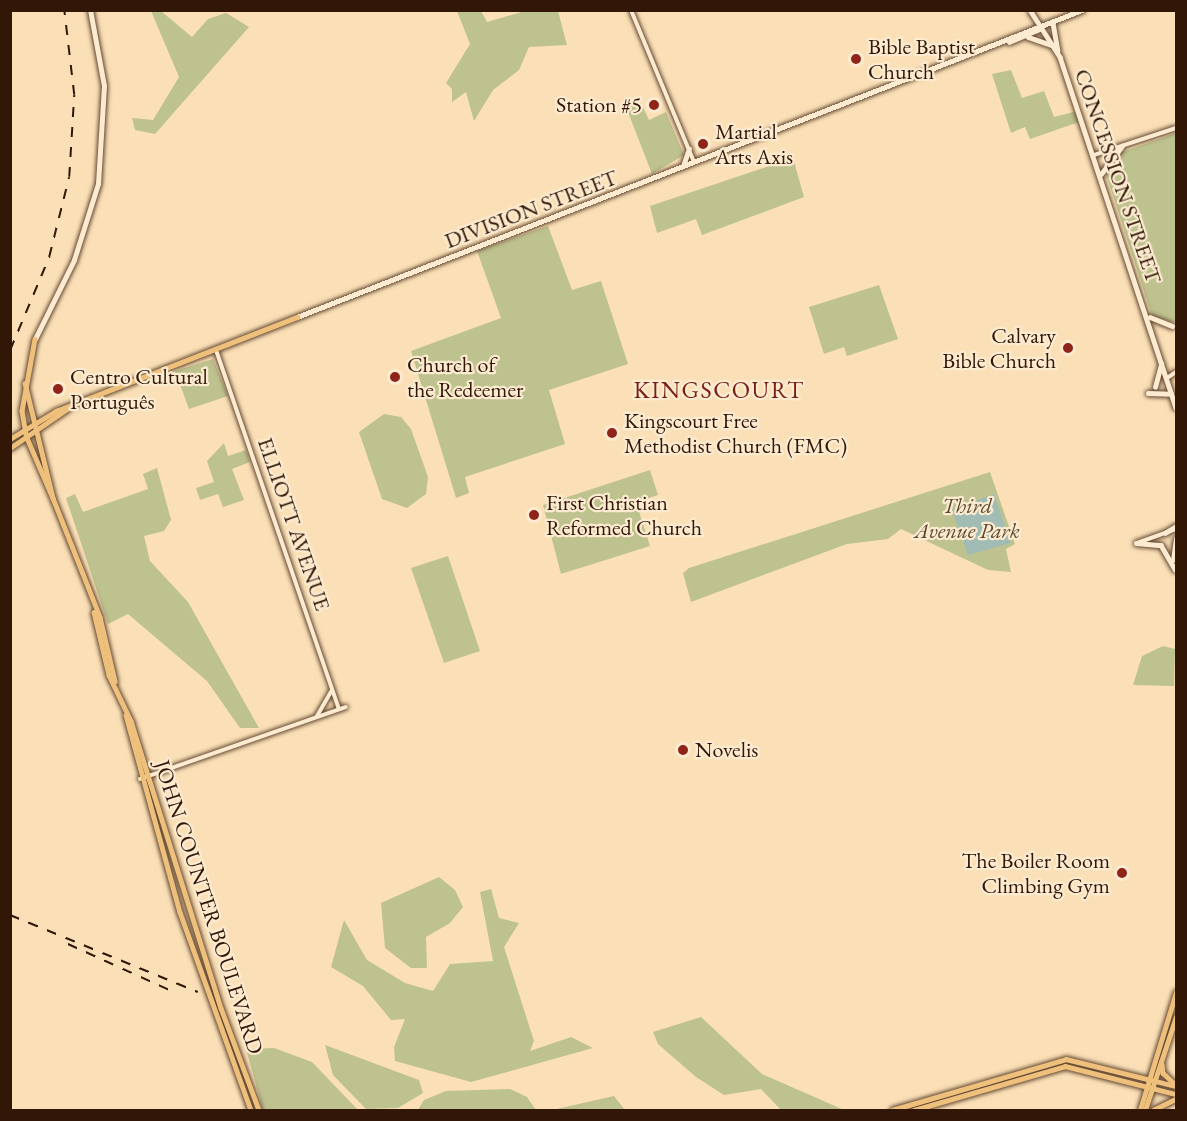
<!DOCTYPE html>
<meta charset="utf-8">
<style>
body{margin:0}
#map{position:relative;width:1187px;height:1121px;overflow:hidden;background:#fbe0b7;font-family:"EB Garamond",serif}
div>[style]{position:absolute}
.green>*{inset:0;background:#bec28e}
.water>*{inset:0;background:#a0bcb5}
.roads{filter:drop-shadow(0 0 2px #644933) drop-shadow(0 0 2px #644933)}
.tertiary>*{height:4px;margin:-2px;padding:0 2px;transform-origin:2px;border-radius:2px;background:#fcebd0}
.secondary>*{height:4.5px;margin:-2.25px;padding:0 2.25px;transform-origin:2.25px;border-radius:2.25px;background:#fcebd0}
.primary>*{height:4.5px;margin:-2.25px;padding:0 2.25px;transform-origin:2.25px;border-radius:2.25px;background:#eec07c}
.rail>*{height:1.5px;margin-top:-0.75px;transform-origin:0;background:repeating-linear-gradient(90deg,#321707 0 10px,transparent 0 20px)}
.dots>*{width:16px;height:16px;translate:-50% -50%;box-sizing:border-box;border:3px solid #fcebd0;border-radius:50%}
span{translate:-50% -50%;white-space:nowrap;text-align:center;line-height:1.15;-webkit-text-stroke:4.5px #fcebd0;paint-order:stroke}
.poi-label{font-size:22px;color:#321707}
.left{translate:0 -50%;text-align:left}
.right{translate:-100% -50%;text-align:right}
.street-label{font-size:22px;color:#321707}
.park-label{font-size:22px;color:#5c4a30;font-style:italic}
.neighbourhood-label{font-size:24px;color:#7a1f14;letter-spacing:1.5px}
.frame{position:absolute;inset:0;border:12px solid #321707;pointer-events:none}
</style>
<div id="map">
<div class="green">
<div style="clip-path:polygon(151px 11px,161px 11px,192px 37px,208px 19px,226px 13px,249px 27px,155px 134px,135px 130px,132px 118px,153px 120px,179px 77px)"></div>
<div style="clip-path:polygon(457px 11px,481px 11px,487px 22px,525px 11px,558px 11px,567px 45px,529px 47px,519px 70px,493px 90px,474px 121px,466px 92px,452px 102px,452px 89px,446px 83px,470px 44px)"></div>
<div style="clip-path:polygon(1011px 70px,1022px 98px,1044px 91px,1054px 117px,1077px 111px,1079px 122px,1030px 139px,1025px 127px,1011px 133px,992px 74px)"></div>
<div style="clip-path:polygon(640px 101px,649px 120px,666px 112px,684px 155px,652px 174px,626px 107px)"></div>
<div style="clip-path:polygon(1176px 133px,1176px 321px,1173px 322px,1152px 316px,1105px 171px,1120px 153px)"></div>
<div style="clip-path:polygon(793px 158px,804px 197px,702px 235px,696px 219px,657px 233px,650px 206px)"></div>
<div style="clip-path:polygon(548px 226px,572px 290px,601px 281px,628px 364px,549px 390px,565px 444px,465px 477px,469px 493px,456px 498px,411px 351px,501px 318px,477px 251px)"></div>
<div style="clip-path:polygon(879px 285px,898px 339px,847px 356px,844px 347px,824px 354px,809px 307px)"></div>
<div style="clip-path:polygon(213px 359px,228px 396px,189px 409px,175px 371px)"></div>
<div style="clip-path:polygon(384px 414px,401px 417px,411px 429px,428px 477px,426px 494px,407px 508px,382px 499px,359px 432px)"></div>
<div style="clip-path:polygon(224px 443px,228px 456px,246px 450px,250px 462px,232px 469px,244px 500px,223px 507px,218px 494px,200px 500px,196px 488px,214px 482px,207px 461px)"></div>
<div style="clip-path:polygon(157px 468px,171px 520px,164px 531px,144px 536px,150px 561px,188px 602px,259px 728px,240px 728px,207px 681px,128px 614px,108px 624px,66px 498px,75px 494px,83px 512px,148px 489px,143px 474px)"></div>
<div style="clip-path:polygon(650px 470px,658px 495px,636px 502px,650px 546px,561px 574px,543px 505px)"></div>
<div style="clip-path:polygon(990px 472px,1015px 544px,1006px 549px,1011px 572px,988px 570px,901px 529px,888px 539px,847px 544px,691px 602px,683px 573px,689px 568px)"></div>
<div style="clip-path:polygon(448px 556px,480px 651px,444px 663px,411px 568px)"></div>
<div style="clip-path:polygon(1163px 646px,1175px 649px,1174px 686px,1133px 685px,1142px 656px)"></div>
<div style="clip-path:polygon(439px 877px,455px 890px,463px 907px,450px 923px,426px 937px,427px 968px,411px 968px,385px 948px,381px 903px)"></div>
<div style="clip-path:polygon(491px 889px,499px 918px,519px 923px,504px 947px,534px 1041px,530px 1051px,571px 1037px,593px 1048px,471px 1082px,395px 1061px,394px 1047px,405px 1019px,391px 1020px,363px 986px,331px 967px,344px 920px,367px 960px,405px 983px,433px 991px,450px 964px,493px 961px,480px 892px)"></div>
<div style="clip-path:polygon(701px 1017px,762px 1074px,844px 1110px,781px 1110px,761px 1089px,724px 1095px,696px 1077px,658px 1044px,653px 1032px)"></div>
<div style="clip-path:polygon(325px 1045px,419px 1080px,423px 1093px,398px 1108px,366px 1109px,333px 1075px)"></div>
<div style="clip-path:polygon(274px 1048px,312px 1062px,358px 1110px,263px 1110px,246px 1049px)"></div>
<div style="clip-path:polygon(510px 1089px,527px 1097px,536px 1110px,418px 1110px,424px 1100px,446px 1091px)"></div>
<div style="clip-path:polygon(614px 1096px,625px 1110px,552px 1110px)"></div>
</div>
<div class="water">
<div style="clip-path:polygon(994px 494px,1011px 543px,968px 555px,952px 510px)"></div>
</div>
<div class="roads">
<div class="tertiary">
<div style="left:631px;top:10px;width:165px;rotate:67.5deg"></div>
<div style="left:1094px;top:155px;width:86px;rotate:-18.2deg"></div>
<div style="left:216px;top:350px;width:379px;rotate:71.1deg"></div>
<div style="left:1167px;top:378px;width:11px;rotate:-34deg"></div>
<div style="left:1137px;top:543px;width:41px;rotate:-19.7deg"></div>
<div style="left:317px;top:716px;width:30px;rotate:-60deg"></div>
<div style="left:140px;top:779px;width:218px;rotate:-19.3deg"></div>
</div>
<div class="secondary">
<div style="left:1030px;top:10px;width:56px;rotate:57.4deg"></div>
<div style="left:1060px;top:57px;width:369px;rotate:71.7deg"></div>
<div style="left:1053px;top:23px;width:28px;rotate:80deg"></div>
<div style="left:1028px;top:37px;width:24px;rotate:19deg"></div>
<div style="left:1009px;top:42px;width:34px;rotate:-23deg"></div>
<div style="left:683px;top:166px;width:18px;rotate:-71deg"></div>
<div style="left:1101px;top:174px;width:35px;rotate:-53deg"></div>
<div style="left:297px;top:317px;width:843px;rotate:-21.36deg"></div>
<div style="left:1150px;top:317px;width:24px;rotate:22deg"></div>
<div style="left:35px;top:339px;width:88px;rotate:-63.7deg"></div>
<div style="left:74px;top:260px;width:80px;rotate:-72.5deg"></div>
<div style="left:98px;top:184px;width:98px;rotate:-86.5deg"></div>
<div style="left:104px;top:86px;width:77px;rotate:-100.4deg"></div>
<div style="left:1155px;top:387px;width:24px;rotate:-75deg"></div>
<div style="left:1148px;top:393px;width:23px;rotate:2deg"></div>
<div style="left:1165px;top:533px;width:13px;rotate:-32deg"></div>
<div style="left:1136px;top:543px;width:25px;rotate:5deg"></div>
<div style="left:1161px;top:545px;width:28px;rotate:60deg"></div>
<div style="left:1173px;top:560px;width:21px;rotate:-82deg"></div>
</div>
<div class="primary">
<div style="left:35px;top:339px;width:73px;rotate:100.2deg"></div>
<div style="left:22px;top:411px;width:27px;rotate:80deg"></div>
<div style="left:27px;top:438px;width:65px;rotate:66.6deg"></div>
<div style="left:25px;top:383px;width:118px;rotate:76.3deg"></div>
<div style="left:53px;top:498px;width:128px;rotate:68.4deg"></div>
<div style="left:100px;top:617px;width:66px;rotate:76.8deg"></div>
<div style="left:10px;top:439px;width:54px;rotate:-31.3deg"></div>
<div style="left:56px;top:411px;width:259px;rotate:-21.3deg"></div>
<div style="left:10px;top:448px;width:69px;rotate:-34.4deg"></div>
<div style="left:94px;top:612px;width:65px;rotate:76.6deg"></div>
<div style="left:109px;top:675px;width:51px;rotate:64.4deg"></div>
<div style="left:131px;top:721px;width:301px;rotate:72.6deg"></div>
<div style="left:221px;top:1008px;width:109px;rotate:69.6deg"></div>
<div style="left:126px;top:715px;width:204px;rotate:74.7deg"></div>
<div style="left:180px;top:912px;width:210px;rotate:70.3deg"></div>
<div style="left:1162px;top:1064px;width:9px;rotate:84deg"></div>
<div style="left:1163px;top:1073px;width:18px;rotate:43deg"></div>
<div style="left:892px;top:1110px;width:181px;rotate:-16.3deg"></div>
<div style="left:1066px;top:1059px;width:113px;rotate:13.8deg"></div>
<div style="left:914px;top:1110px;width:157px;rotate:-16.2deg"></div>
<div style="left:1065px;top:1066px;width:114px;rotate:14.2deg"></div>
<div style="left:1140px;top:1110px;width:123px;rotate:-73deg"></div>
<div style="left:1145px;top:1110px;width:98px;rotate:-71.6deg"></div>
<div style="left:1153px;top:1110px;width:25px;rotate:-26deg"></div>
</div>
</div>
<div class="rail">
<div style="left:10px;top:350px;width:101px;rotate:-67.2deg"></div>
<div style="left:49px;top:257px;width:82px;rotate:-76deg"></div>
<div style="left:69px;top:177px;width:82px;rotate:-86.5deg"></div>
<div style="left:74px;top:95px;width:86px;rotate:-96.7deg"></div>
<div style="left:10px;top:915px;width:203px;rotate:22.3deg"></div>
<div style="left:68px;top:944px;width:119px;rotate:24.4deg"></div>
</div>
<div class="dots">
<div style="left:856px;top:59px;background:#8f2418"></div>
<div style="left:654px;top:105px;background:#8f2418"></div>
<div style="left:703px;top:144px;background:#8f2418"></div>
<div style="left:1068px;top:348px;background:#8f2418"></div>
<div style="left:395px;top:377px;background:#8f2418"></div>
<div style="left:58px;top:389px;background:#8f2418"></div>
<div style="left:612px;top:433px;background:#8f2418"></div>
<div style="left:534px;top:515px;background:#8f2418"></div>
<div style="left:683px;top:750px;background:#8f2418"></div>
<div style="left:1122px;top:873px;background:#8f2418"></div>
</div>
<div class="poi-label">
<span class="left" style="left:868px;top:59px">Bible Baptist<br>Church</span>
<span class="right" style="left:642px;top:105px">Station #5</span>
<span class="left" style="left:715px;top:144px">Martial<br>Arts Axis</span>
<span class="right" style="left:1056px;top:348px">Calvary<br>Bible Church</span>
<span class="left" style="left:407px;top:377px">Church of<br>the Redeemer</span>
<span class="left" style="left:70px;top:389px">Centro Cultural<br>Português</span>
<span class="left" style="left:624px;top:433px">Kingscourt Free<br>Methodist Church (FMC)</span>
<span class="left" style="left:546px;top:515px">First Christian<br>Reformed Church</span>
<span class="left" style="left:695px;top:750px">Novelis</span>
<span class="right" style="left:1110px;top:873px">The Boiler Room<br>Climbing Gym</span>
</div>
<div class="street-label">
<span style="left:1118px;top:176px;rotate:71deg">CONCESSION STREET</span>
<span style="left:531px;top:209px;rotate:-21deg">DIVISION STREET</span>
<span style="left:294px;top:524px;rotate:71deg">ELLIOTT AVENUE</span>
<span style="left:209px;top:907px;rotate:72deg">JOHN COUNTER BOULEVARD</span>
</div>
<div class="park-label">
<span style="left:967px;top:518px">Third<br>Avenue Park</span>
</div>
<div class="neighbourhood-label">
<span style="left:719px;top:390px">KINGSCOURT</span>
</div>
<div class="frame"></div>
</div>
